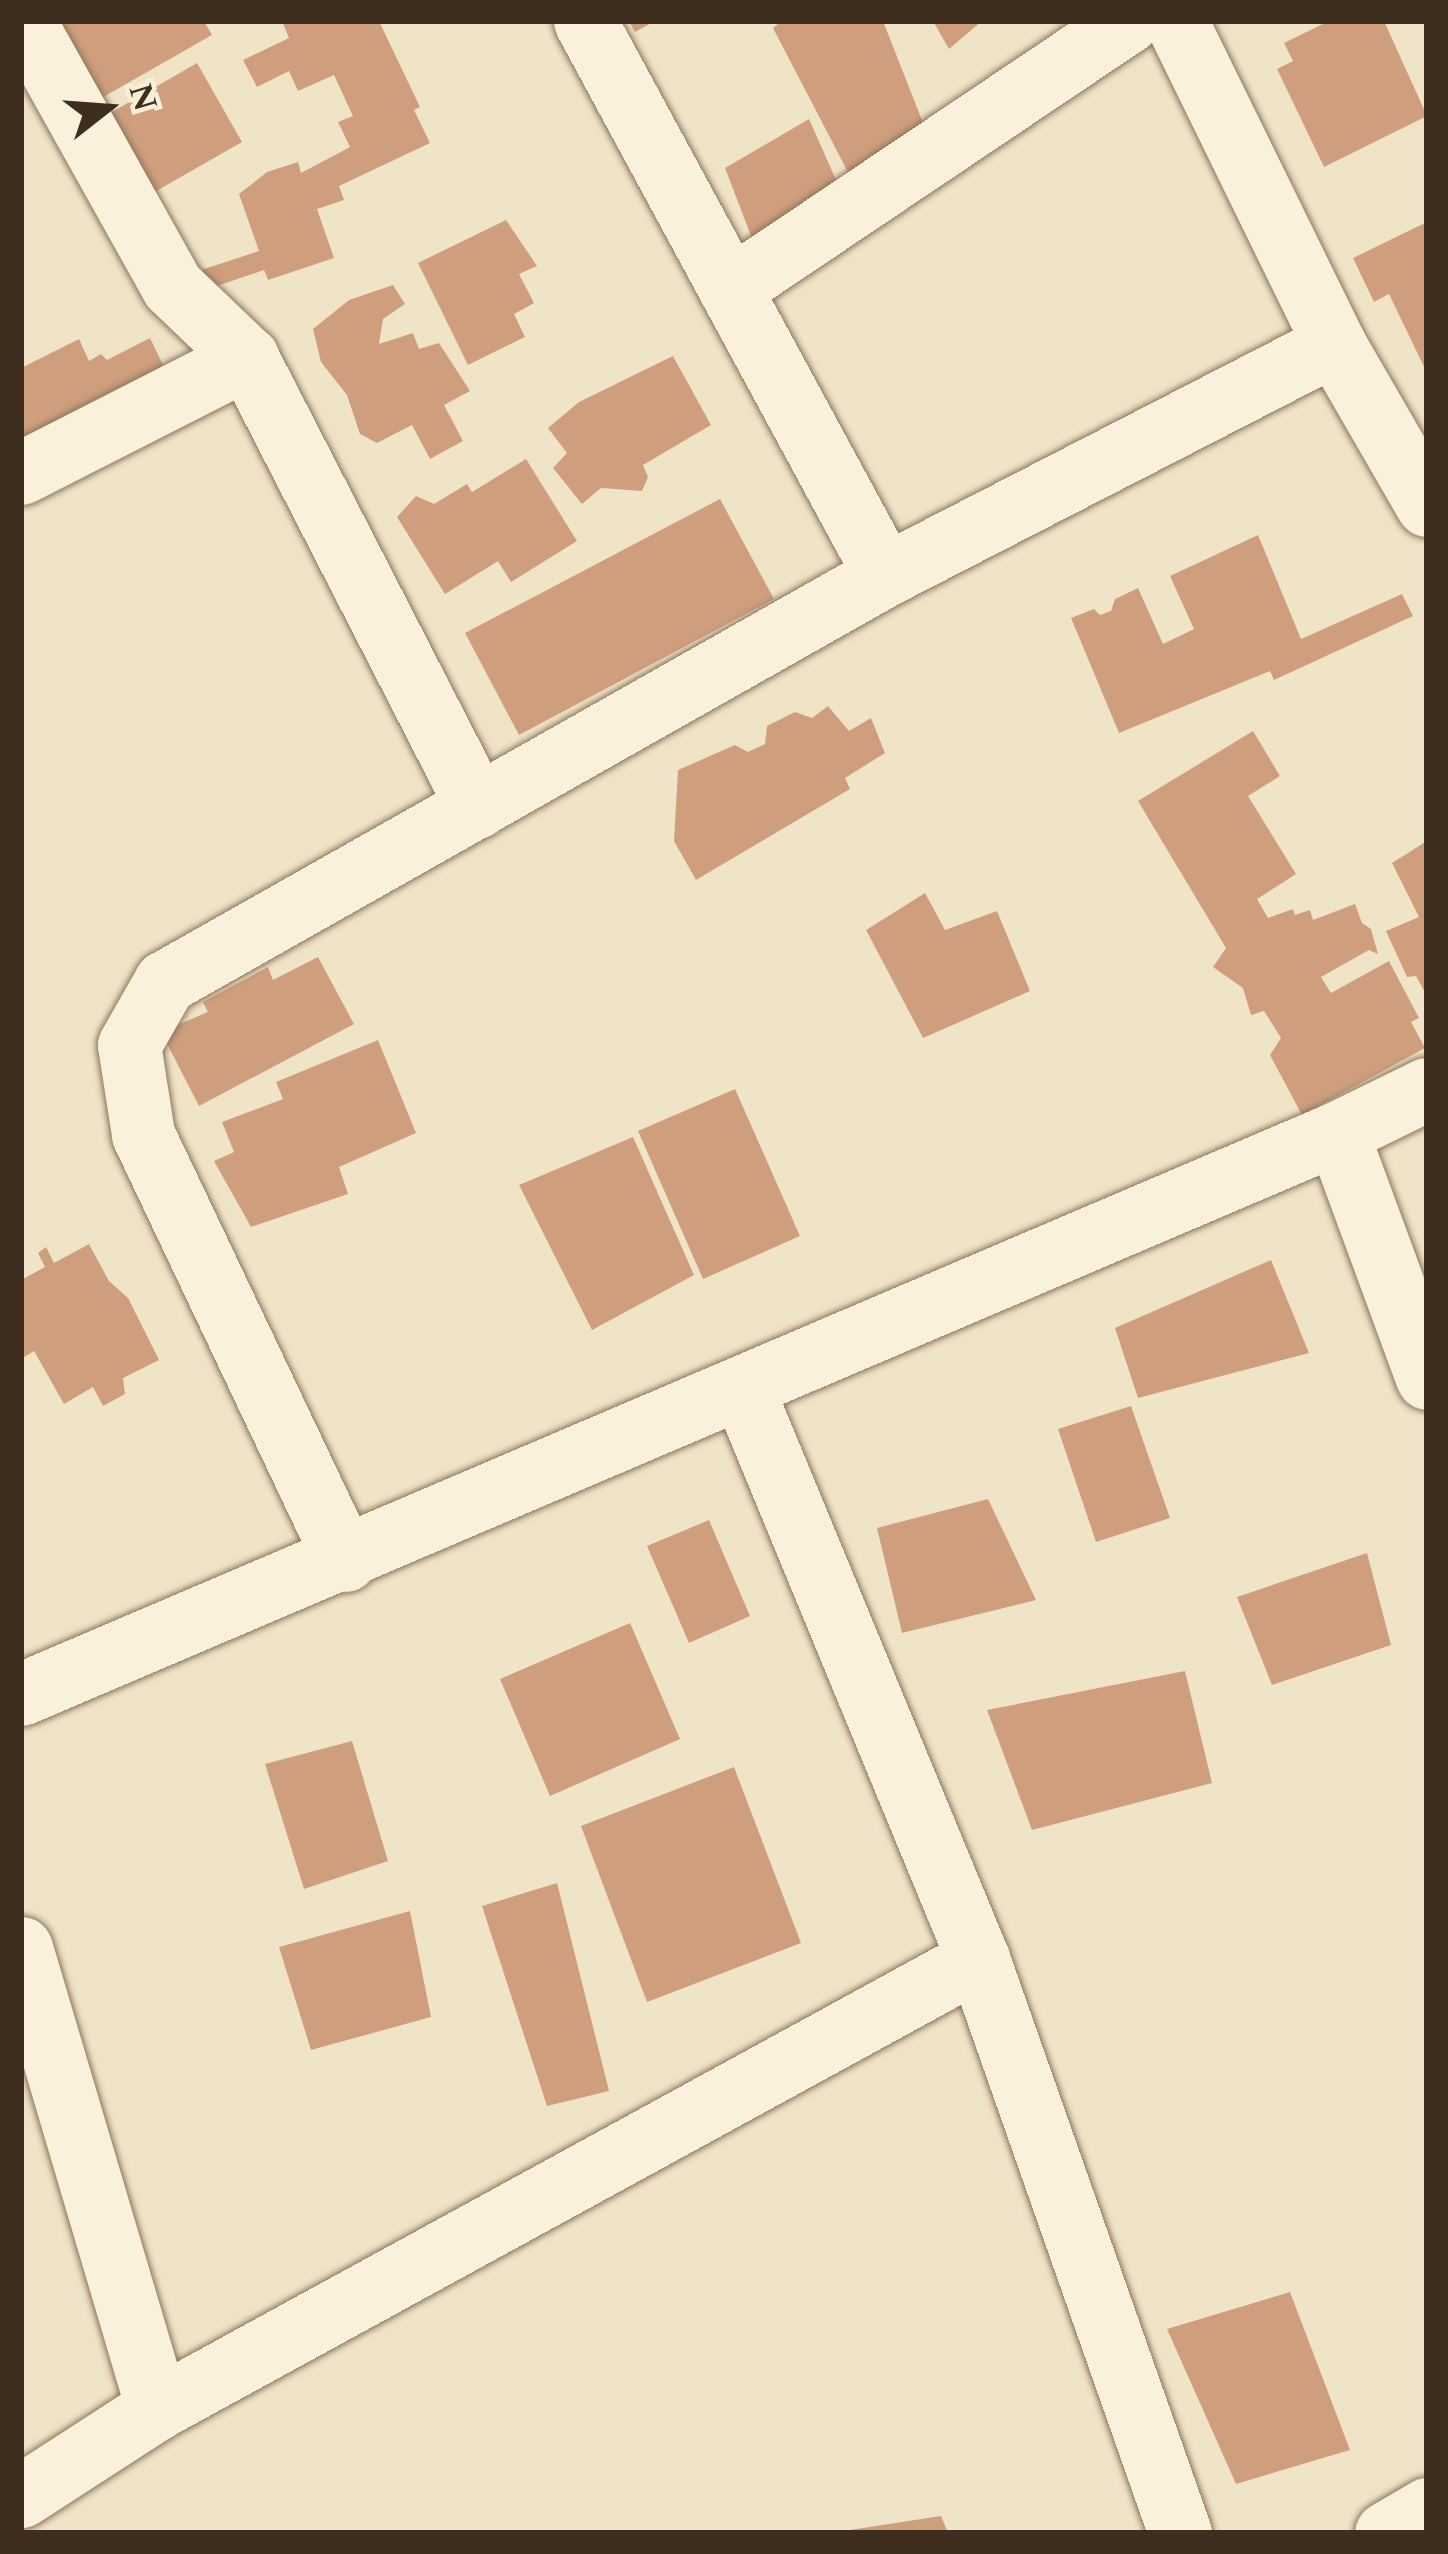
<!DOCTYPE html>
<style>
body{margin:0}
#map{position:relative;width:1448px;height:2554px;overflow:hidden;background:#f0e4c8;font-family:Spectral,serif}
div>[style]{position:absolute}
.building>*{inset:0;background:#cf9f7d}
.roads{filter:drop-shadow(0 0 3px #8d765c) drop-shadow(0 0 3px #8d765c)}
.minor>*{height:63px;margin:-31.5px;padding:0 31.5px;transform-origin:31.5px;border-radius:31.5px;background:#faf1dc}
span{translate:-50% -50%;white-space:nowrap;text-align:center;line-height:1.15;-webkit-text-stroke:9px #f7eed8;paint-order:stroke}
.frame{position:absolute;inset:0;border:24px solid #3d2e20;pointer-events:none}
.north{position:absolute;left:48px;top:48px;width:120px;height:120px;-webkit-text-stroke:9px #f7eed8;paint-order:stroke;rotate:73deg;font-size:33px;font-weight:700;line-height:48px;text-align:center;color:#3d2e20}
.north::after{content:'';display:block;margin:auto;width:42px;height:54px;background:#3d2e20;clip-path:polygon(50% 0,100% 100%,50% 72%,0 100%)}
</style>
<div id="map">
<div class="building">
<div style="clip-path:polygon(57px 21px,204px 21px,212px 35px,84px 108px)"></div>
<div style="clip-path:polygon(282px 21px,379px 21px,420px 107px,414px 110px,430px 143px,339px 186px,344px 200px,317px 209px,334px 258px,268px 280px,264px 270px,199px 292px,192px 273px,259px 251px,239px 194px,267px 172px,298px 162px,301px 173px,350px 147px,338px 122px,353px 116px,334px 75px,298px 91px,289px 71px,257px 87px,243px 60px,289px 38px)"></div>
<div style="clip-path:polygon(629px 21px,655px 21px,635px 32px)"></div>
<div style="clip-path:polygon(782px 21px,883px 21px,927px 133px,850px 176px,773px 28px)"></div>
<div style="clip-path:polygon(933px 21px,982px 21px,949px 49px)"></div>
<div style="clip-path:polygon(1329px 21px,1384px 21px,1427px 116px,1324px 167px,1277px 69px,1293px 61px,1284px 43px)"></div>
<div style="clip-path:polygon(197px 63px,242px 142px,144px 198px,100px 119px)"></div>
<div style="clip-path:polygon(809px 119px,840px 189px,753px 241px,725px 168px)"></div>
<div style="clip-path:polygon(506px 220px,537px 266px,519px 274px,534px 303px,514px 314px,525px 337px,468px 365px,418px 263px)"></div>
<div style="clip-path:polygon(1427px 222px,1427px 373px,1389px 294px,1374px 302px,1353px 258px)"></div>
<div style="clip-path:polygon(393px 285px,405px 304px,383px 319px,379px 344px,413px 333px,419px 349px,439px 343px,470px 391px,444px 405px,463px 441px,430px 459px,412px 425px,377px 443px,360px 434px,347px 395px,321px 362px,313px 329px,349px 300px)"></div>
<div style="clip-path:polygon(150px 338px,165px 369px,37px 460px,21px 429px,21px 368px,79px 339px,89px 361px,101px 354px,107px 360px)"></div>
<div style="clip-path:polygon(673px 356px,711px 425px,643px 465px,648px 477px,642px 491px,601px 488px,582px 504px,553px 468px,567px 453px,548px 428px,579px 402px)"></div>
<div style="clip-path:polygon(526px 459px,577px 541px,511px 582px,498px 561px,445px 594px,397px 517px,416px 496px,434px 504px,467px 484px,472px 492px)"></div>
<div style="clip-path:polygon(720px 499px,774px 599px,519px 735px,465px 633px)"></div>
<div style="clip-path:polygon(1258px 535px,1301px 639px,1402px 594px,1413px 616px,1274px 680px,1270px 671px,1119px 733px,1071px 618px,1094px 609px,1100px 615px,1111px 611px,1115px 599px,1138px 588px,1163px 644px,1194px 629px,1170px 576px)"></div>
<div style="clip-path:polygon(828px 706px,849px 731px,871px 718px,885px 753px,845px 778px,850px 789px,696px 880px,674px 841px,678px 770px,735px 745px,748px 752px,765px 744px,767px 726px,795px 712px,812px 718px)"></div>
<div style="clip-path:polygon(1253px 731px,1280px 776px,1248px 796px,1296px 874px,1257px 899px,1268px 918px,1293px 909px,1295px 915px,1310px 910px,1313px 920px,1355px 904px,1362px 923px,1371px 929px,1378px 954px,1369px 950px,1321px 977px,1331px 993px,1389px 961px,1419px 1018px,1411px 1022px,1425px 1048px,1302px 1115px,1270px 1055px,1281px 1038px,1264px 1011px,1251px 1015px,1243px 988px,1213px 967px,1226px 948px,1138px 801px)"></div>
<div style="clip-path:polygon(1427px 841px,1427px 996px,1416px 976px,1407px 977px,1386px 931px,1419px 917px,1392px 863px)"></div>
<div style="clip-path:polygon(925px 893px,945px 930px,997px 911px,1030px 991px,923px 1038px,866px 930px)"></div>
<div style="clip-path:polygon(318px 957px,354px 1024px,199px 1106px,161px 1032px,208px 1012px,203px 1002px,268px 967px,273px 980px)"></div>
<div style="clip-path:polygon(378px 1040px,416px 1133px,339px 1167px,348px 1194px,251px 1227px,214px 1161px,234px 1152px,222px 1122px,283px 1099px,276px 1082px)"></div>
<div style="clip-path:polygon(735px 1089px,800px 1236px,703px 1279px,638px 1131px)"></div>
<div style="clip-path:polygon(633px 1137px,694px 1275px,592px 1330px,519px 1185px)"></div>
<div style="clip-path:polygon(89px 1244px,109px 1281px,128px 1298px,159px 1360px,123px 1378px,125px 1394px,103px 1406px,93px 1387px,64px 1404px,34px 1351px,21px 1359px,21px 1280px,45px 1267px,38px 1253px,46px 1247px,54px 1263px)"></div>
<div style="clip-path:polygon(1271px 1260px,1309px 1353px,1138px 1398px,1115px 1328px)"></div>
<div style="clip-path:polygon(1131px 1406px,1170px 1518px,1096px 1542px,1058px 1429px)"></div>
<div style="clip-path:polygon(988px 1499px,1036px 1600px,902px 1633px,877px 1528px)"></div>
<div style="clip-path:polygon(709px 1520px,750px 1616px,689px 1643px,647px 1546px)"></div>
<div style="clip-path:polygon(1367px 1553px,1391px 1645px,1272px 1685px,1237px 1597px)"></div>
<div style="clip-path:polygon(630px 1623px,680px 1739px,550px 1796px,500px 1679px)"></div>
<div style="clip-path:polygon(1185px 1671px,1212px 1783px,1032px 1830px,987px 1710px)"></div>
<div style="clip-path:polygon(352px 1741px,388px 1861px,304px 1889px,265px 1764px)"></div>
<div style="clip-path:polygon(734px 1767px,801px 1943px,647px 2002px,581px 1826px)"></div>
<div style="clip-path:polygon(557px 1883px,609px 2091px,547px 2106px,482px 1906px)"></div>
<div style="clip-path:polygon(410px 1911px,431px 2017px,311px 2050px,279px 1947px)"></div>
<div style="clip-path:polygon(1290px 2292px,1350px 2450px,1236px 2484px,1167px 2329px)"></div>
<div style="clip-path:polygon(941px 2516px,948px 2533px,850px 2533px,850px 2530px)"></div>
</div>
<div class="roads">
<div class="minor">
<div style="left:24px;top:21px;width:304px;rotate:60.8deg"></div>
<div style="left:172px;top:286px;width:104px;rotate:43.8deg"></div>
<div style="left:247px;top:358px;width:504px;rotate:62.82deg"></div>
<div style="left:585px;top:21px;width:630px;rotate:61.56deg"></div>
<div style="left:1176px;top:21px;width:360px;rotate:63.9deg"></div>
<div style="left:1334px;top:344px;width:186px;rotate:60deg"></div>
<div style="left:731px;top:288px;width:479px;rotate:-33.9deg"></div>
<div style="left:21px;top:473px;width:254px;rotate:-27deg"></div>
<div style="left:1337px;top:1133px;width:261px;rotate:69.8deg"></div>
<div style="left:742px;top:1388px;width:618px;rotate:67.54deg"></div>
<div style="left:978px;top:1959px;width:609px;rotate:70.61deg"></div>
<div style="left:345px;top:1560px;width:471px;rotate:-115.4deg"></div>
<div style="left:143px;top:1134px;width:90px;rotate:-98.9deg"></div>
<div style="left:129px;top:1045px;width:73px;rotate:-60.3deg"></div>
<div style="left:165px;top:982px;width:827px;rotate:-29.48deg"></div>
<div style="left:885px;top:575px;width:505px;rotate:-27.22deg"></div>
<div style="left:21px;top:1694px;width:1431px;rotate:-23.09deg"></div>
<div style="left:1337px;top:1133px;width:100px;rotate:-26.1deg"></div>
<div style="left:21px;top:1948px;width:480px;rotate:73.5deg"></div>
<div style="left:21px;top:2496px;width:162px;rotate:-32.9deg"></div>
<div style="left:157px;top:2408px;width:936px;rotate:-28.67deg"></div>
<div style="left:1386px;top:2533px;width:48px;rotate:-30.3deg"></div>
</div>
</div>
<div class="frame"></div>
<div class="north">N</div>
</div>
